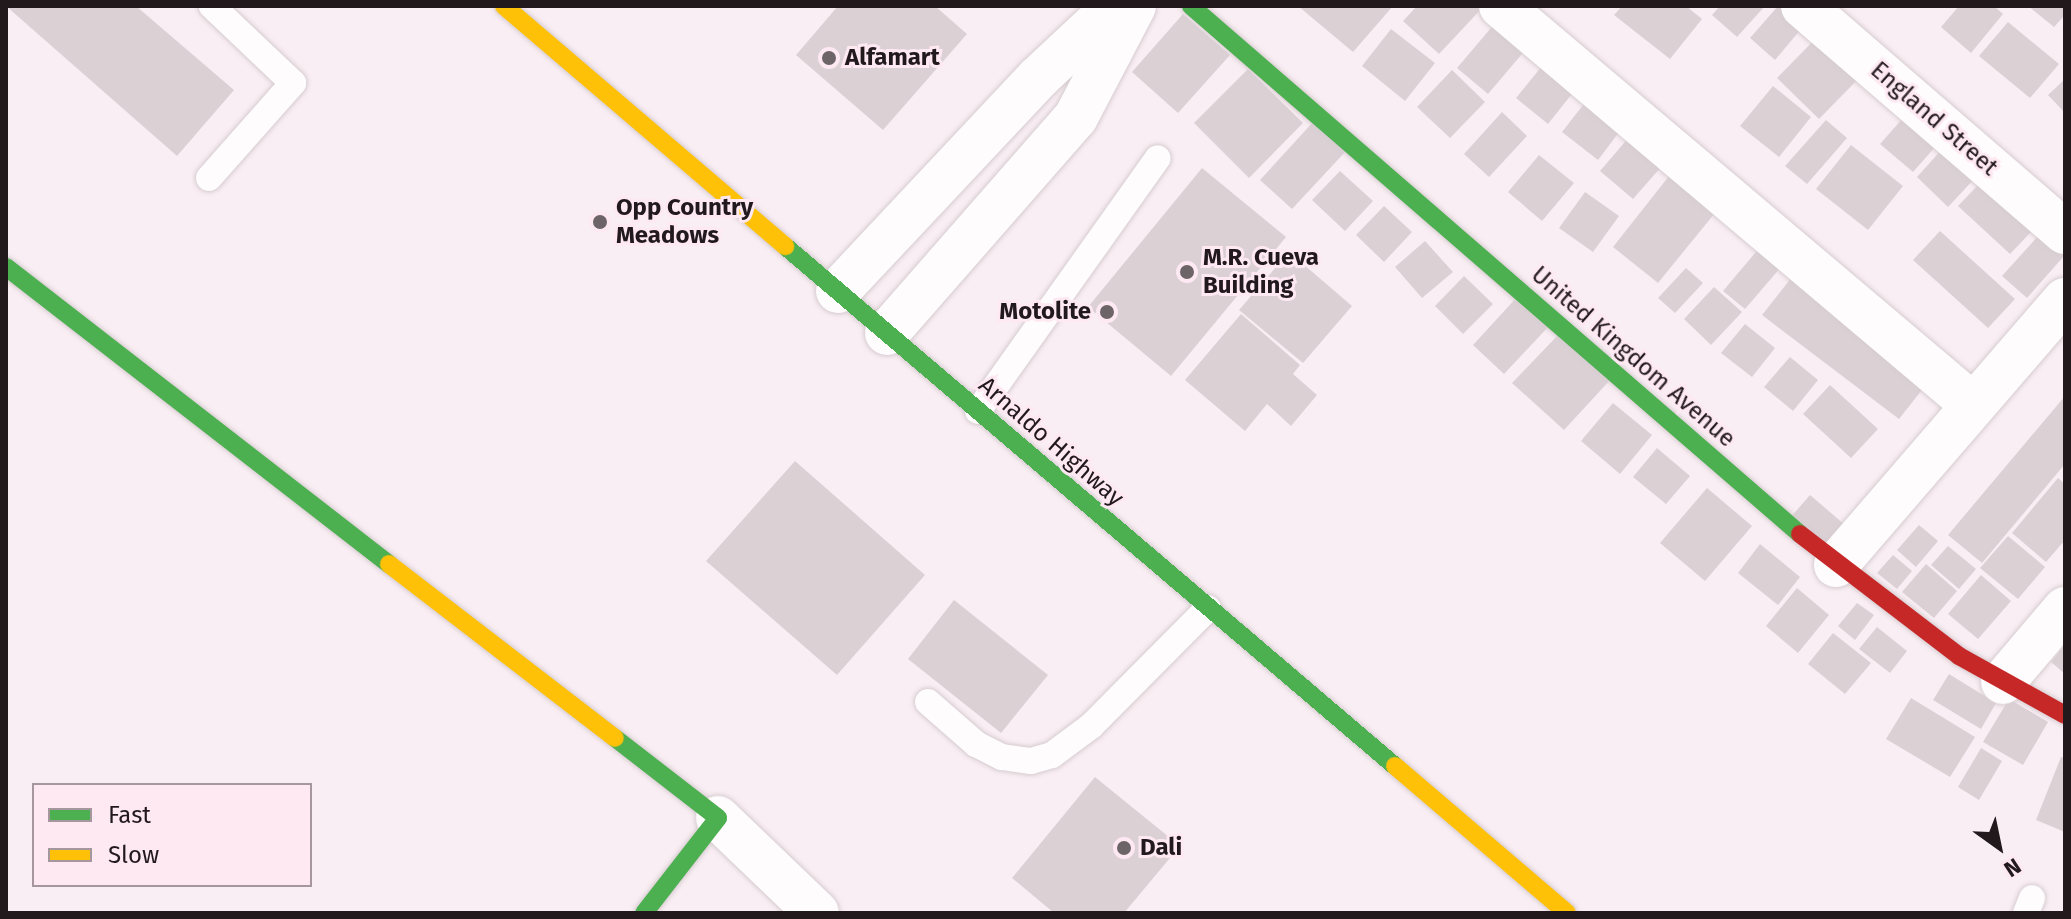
<!DOCTYPE html>
<style>
body{margin:0}
#map{position:relative;width:2071px;height:919px;overflow:hidden;background:#f9eef3;font-family:"Fira Sans",sans-serif}
div>[style]{position:absolute}
.building>*{inset:0;background:#dbd1d5}
.roads{filter:drop-shadow(0 0 2px #d6ccd0) drop-shadow(0 0 2px #d6ccd0)}
.lane>*{height:26px;margin:-13px;padding:0 13px;transform-origin:13px;border-radius:13px;background:#fefcfd}
.street>*{height:44px;margin:-22px;padding:0 22px;transform-origin:22px;border-radius:22px;background:#fefcfd}
.fast>*{height:18px;margin:-9px;padding:0 9px;transform-origin:9px;border-radius:9px;background:#4caf50}
.slow>*{height:18px;margin:-9px;padding:0 9px;transform-origin:9px;border-radius:9px;background:#ffc107}
.jam>*{height:18px;margin:-9px;padding:0 9px;transform-origin:9px;border-radius:9px;background:#c62828}
.dots>*{width:22px;height:22px;translate:-50% -50%;box-sizing:border-box;border:4px solid #fee9f2;border-radius:50%}
span{translate:-50% -50%;white-space:nowrap;text-align:center;line-height:1.15;-webkit-text-stroke:6px #fee9f2;paint-order:stroke}
.poi-label{font-size:24px;color:#22191d;font-weight:700}
.left{translate:0 -50%;text-align:left}
.right{translate:-100% -50%;text-align:right}
.street-label{font-size:24px;color:#22191d}
.frame{position:absolute;inset:0;border:8px solid #22191d;pointer-events:none}
.legend{position:absolute;left:32px;top:783px;width:280px;height:104px;box-sizing:border-box;background:#fee9f2;border:2px solid #a6969d;margin:0;padding:10px 14px;list-style:none;font-size:24px;color:#22191d}
.legend li{display:flex;align-items:center;gap:16px;height:40px}
.legend b{width:40px;border:2px solid #a6969d}
.north{position:absolute;left:1959px;top:807px;width:80px;height:80px;-webkit-text-stroke:6px #fee9f2;paint-order:stroke;rotate:147deg;font-size:22px;font-weight:700;line-height:32px;text-align:center;color:#22191d}
.north::after{content:'';display:block;margin:auto;width:28px;height:36px;background:#22191d;clip-path:polygon(50% 0,100% 100%,50% 72%,0 100%)}
</style>
<div id="map">
<div class="building">
<div style="clip-path:polygon(6px 6px,136px 6px,234px 90px,177px 156px)"></div>
<div style="clip-path:polygon(838px 6px,935px 6px,967px 34px,883px 130px,796px 55px)"></div>
<div style="clip-path:polygon(1298px 6px,1393px 6px,1353px 52px)"></div>
<div style="clip-path:polygon(1417px 6px,1484px 6px,1439px 54px,1403px 21px)"></div>
<div style="clip-path:polygon(1622px 6px,1686px 6px,1702px 19px,1670px 59px,1614px 15px)"></div>
<div style="clip-path:polygon(1720px 6px,1765px 6px,1737px 37px,1712px 15px)"></div>
<div style="clip-path:polygon(1778px 6px,1789px 6px,1807px 22px,1775px 60px,1750px 38px)"></div>
<div style="clip-path:polygon(1959px 6px,1994px 6px,2003px 14px,1971px 53px,1941px 27px)"></div>
<div style="clip-path:polygon(2028px 6px,2065px 6px,2065px 15px,2054px 27px)"></div>
<div style="clip-path:polygon(1183px 14px,1230px 55px,1178px 113px,1132px 72px)"></div>
<div style="clip-path:polygon(1502px 15px,1533px 41px,1488px 94px,1457px 68px)"></div>
<div style="clip-path:polygon(2008px 22px,2059px 64px,2030px 98px,1979px 56px)"></div>
<div style="clip-path:polygon(1391px 29px,1435px 63px,1405px 101px,1362px 66px)"></div>
<div style="clip-path:polygon(1825px 29px,1867px 70px,1819px 119px,1777px 78px)"></div>
<div style="clip-path:polygon(1551px 55px,1583px 80px,1548px 124px,1516px 98px)"></div>
<div style="clip-path:polygon(1248px 69px,1303px 123px,1249px 178px,1194px 123px)"></div>
<div style="clip-path:polygon(1452px 70px,1485px 102px,1450px 138px,1417px 107px)"></div>
<div style="clip-path:polygon(2065px 79px,2065px 113px,2048px 95px)"></div>
<div style="clip-path:polygon(1773px 86px,1811px 117px,1779px 157px,1740px 126px)"></div>
<div style="clip-path:polygon(1594px 91px,1629px 119px,1598px 160px,1562px 132px)"></div>
<div style="clip-path:polygon(1502px 112px,1527px 136px,1489px 177px,1464px 154px)"></div>
<div style="clip-path:polygon(1903px 118px,1936px 146px,1913px 172px,1880px 144px)"></div>
<div style="clip-path:polygon(1826px 120px,1847px 138px,1807px 184px,1785px 166px)"></div>
<div style="clip-path:polygon(1314px 121px,1346px 151px,1292px 209px,1260px 180px)"></div>
<div style="clip-path:polygon(1636px 129px,1669px 158px,1633px 199px,1600px 171px)"></div>
<div style="clip-path:polygon(1851px 145px,1903px 186px,1868px 230px,1816px 189px)"></div>
<div style="clip-path:polygon(1944px 147px,1976px 177px,1948px 207px,1917px 177px)"></div>
<div style="clip-path:polygon(1539px 155px,1574px 183px,1542px 221px,1508px 192px)"></div>
<div style="clip-path:polygon(1202px 168px,1286px 237px,1171px 376px,1088px 307px)"></div>
<div style="clip-path:polygon(1340px 171px,1373px 201px,1345px 231px,1312px 200px)"></div>
<div style="clip-path:polygon(1673px 171px,1719px 208px,1658px 283px,1613px 247px)"></div>
<div style="clip-path:polygon(1978px 185px,2031px 232px,2010px 254px,1958px 206px)"></div>
<div style="clip-path:polygon(1585px 192px,1619px 216px,1593px 252px,1559px 228px)"></div>
<div style="clip-path:polygon(1384px 206px,1412px 232px,1384px 262px,1356px 235px)"></div>
<div style="clip-path:polygon(1940px 231px,2015px 299px,1988px 328px,1913px 260px)"></div>
<div style="clip-path:polygon(1771px 234px,1793px 253px,1745px 309px,1723px 291px)"></div>
<div style="clip-path:polygon(2039px 235px,2064px 256px,2027px 298px,2002px 276px)"></div>
<div style="clip-path:polygon(1425px 241px,1453px 272px,1422px 298px,1395px 267px)"></div>
<div style="clip-path:polygon(1289px 252px,1352px 306px,1303px 363px,1239px 310px)"></div>
<div style="clip-path:polygon(1686px 268px,1703px 283px,1675px 313px,1658px 298px)"></div>
<div style="clip-path:polygon(1464px 276px,1493px 304px,1463px 334px,1435px 306px)"></div>
<div style="clip-path:polygon(1792px 277px,1929px 381px,1899px 419px,1762px 315px)"></div>
<div style="clip-path:polygon(1714px 287px,1742px 312px,1711px 345px,1684px 319px)"></div>
<div style="clip-path:polygon(1518px 296px,1550px 325px,1504px 374px,1473px 345px)"></div>
<div style="clip-path:polygon(1241px 314px,1300px 365px,1293px 374px,1317px 395px,1291px 426px,1267px 404px,1245px 431px,1185px 380px)"></div>
<div style="clip-path:polygon(1745px 324px,1775px 348px,1752px 377px,1721px 353px)"></div>
<div style="clip-path:polygon(1560px 333px,1611px 379px,1564px 430px,1512px 383px)"></div>
<div style="clip-path:polygon(1790px 357px,1818px 380px,1793px 411px,1764px 387px)"></div>
<div style="clip-path:polygon(1830px 385px,1878px 429px,1851px 458px,1803px 414px)"></div>
<div style="clip-path:polygon(2065px 396px,2065px 464px,1982px 563px,1948px 535px)"></div>
<div style="clip-path:polygon(1613px 403px,1652px 435px,1620px 474px,1581px 441px)"></div>
<div style="clip-path:polygon(1657px 448px,1690px 476px,1666px 504px,1633px 477px)"></div>
<div style="clip-path:polygon(795px 461px,925px 575px,837px 675px,706px 561px)"></div>
<div style="clip-path:polygon(2058px 478px,2065px 484px,2065px 540px,2046px 562px,2012px 533px)"></div>
<div style="clip-path:polygon(1707px 488px,1752px 526px,1705px 581px,1660px 543px)"></div>
<div style="clip-path:polygon(1810px 495px,1859px 537px,1839px 559px,1790px 518px)"></div>
<div style="clip-path:polygon(1919px 525px,1938px 541px,1916px 567px,1897px 550px)"></div>
<div style="clip-path:polygon(2008px 536px,2045px 567px,2018px 599px,1980px 568px)"></div>
<div style="clip-path:polygon(1760px 544px,1800px 577px,1778px 605px,1738px 573px)"></div>
<div style="clip-path:polygon(1948px 546px,1976px 569px,1959px 589px,1931px 565px)"></div>
<div style="clip-path:polygon(1893px 555px,1912px 571px,1897px 589px,1877px 573px)"></div>
<div style="clip-path:polygon(1926px 564px,1957px 591px,1934px 618px,1902px 592px)"></div>
<div style="clip-path:polygon(1981px 575px,2011px 601px,1978px 639px,1948px 614px)"></div>
<div style="clip-path:polygon(1797px 588px,1829px 615px,1798px 653px,1766px 626px)"></div>
<div style="clip-path:polygon(954px 600px,1048px 675px,1001px 733px,908px 659px)"></div>
<div style="clip-path:polygon(1857px 603px,1874px 615px,1855px 640px,1838px 626px)"></div>
<div style="clip-path:polygon(1877px 627px,1907px 651px,1890px 673px,1859px 649px)"></div>
<div style="clip-path:polygon(1833px 633px,1871px 663px,1845px 694px,1808px 664px)"></div>
<div style="clip-path:polygon(2065px 645px,2065px 674px,2051px 662px)"></div>
<div style="clip-path:polygon(1949px 674px,1996px 703px,1981px 729px,1933px 700px)"></div>
<div style="clip-path:polygon(1911px 698px,1975px 737px,1950px 777px,1886px 739px)"></div>
<div style="clip-path:polygon(2009px 699px,2048px 722px,2023px 765px,1983px 742px)"></div>
<div style="clip-path:polygon(1981px 748px,2002px 761px,1979px 800px,1958px 787px)"></div>
<div style="clip-path:polygon(2061px 757px,2065px 758px,2065px 832px,2036px 820px)"></div>
<div style="clip-path:polygon(1095px 777px,1180px 846px,1124px 913px,1054px 913px,1012px 878px)"></div>
</div>
<div class="roads">
<div class="lane">
<div style="left:209px;top:178px;width:127px;rotate:-48.5deg"></div>
<div style="left:293px;top:83px;width:112px;rotate:-136.5deg"></div>
<div style="left:978px;top:411px;width:310px;rotate:-54.6deg"></div>
<div style="left:928px;top:702px;width:64px;rotate:41.2deg"></div>
<div style="left:976px;top:744px;width:29px;rotate:27deg"></div>
<div style="left:1002px;top:757px;width:29px;rotate:8deg"></div>
<div style="left:1031px;top:761px;width:22px;rotate:-16deg"></div>
<div style="left:1052px;top:755px;width:49px;rotate:-36.6deg"></div>
<div style="left:1091px;top:726px;width:166px;rotate:-45.2deg"></div>
<div style="left:2026px;top:913px;width:16px;rotate:-68deg"></div>
</div>
<div class="street">
<div style="left:1501px;top:6px;width:618px;rotate:40.21deg"></div>
<div style="left:1803px;top:6px;width:346px;rotate:40.8deg"></div>
<div style="left:838px;top:291px;width:292px;rotate:-46.8deg"></div>
<div style="left:1038px;top:78px;width:105px;rotate:-43.1deg"></div>
<div style="left:887px;top:333px;width:287px;rotate:-48.8deg"></div>
<div style="left:1076px;top:117px;width:125px;rotate:-62.4deg"></div>
<div style="left:1836px;top:565px;width:350px;rotate:-49.2deg"></div>
<div style="left:2003px;top:682px;width:96px;rotate:-49.7deg"></div>
<div style="left:718px;top:818px;width:137px;rotate:43.8deg"></div>
</div>
<div class="fast">
<div style="left:1191px;top:6px;width:806px;rotate:40.93deg"></div>
<div style="left:785px;top:246px;width:802px;rotate:40.45deg"></div>
<div style="left:6px;top:267px;width:485px;rotate:37.8deg"></div>
<div style="left:615px;top:738px;width:130px;rotate:37.8deg"></div>
<div style="left:718px;top:818px;width:120px;rotate:127.9deg"></div>
</div>
<div class="slow">
<div style="left:504px;top:6px;width:370px;rotate:40.5deg"></div>
<div style="left:389px;top:564px;width:285px;rotate:37.6deg"></div>
<div style="left:1395px;top:766px;width:226px;rotate:40.5deg"></div>
</div>
<div class="jam">
<div style="left:1800px;top:534px;width:200px;rotate:37.5deg"></div>
<div style="left:1959px;top:656px;width:121px;rotate:29.1deg"></div>
</div>
</div>
<div class="dots">
<div style="left:829px;top:58px;background:#6d6468"></div>
<div style="left:600px;top:222px;background:#6d6468"></div>
<div style="left:1187px;top:272px;background:#6d6468"></div>
<div style="left:1107px;top:312px;background:#6d6468"></div>
<div style="left:1124px;top:848px;background:#6d6468"></div>
</div>
<div class="poi-label">
<span class="left" style="left:845px;top:58px">Alfamart</span>
<span class="left" style="left:616px;top:222px">Opp Country<br>Meadows</span>
<span class="left" style="left:1203px;top:272px">M.R. Cueva<br>Building</span>
<span class="right" style="left:1091px;top:312px">Motolite</span>
<span class="left" style="left:1140px;top:848px">Dali</span>
</div>
<div class="street-label">
<span style="left:1934px;top:119px;rotate:41deg">England Street</span>
<span style="left:1633px;top:357px;rotate:41deg">United Kingdom Avenue</span>
<span style="left:1051px;top:442px;rotate:41deg">Arnaldo Highway</span>
</div>
<div class="frame"></div>
<ul class="legend">
<li><b style="height:10px;background:#4caf50"></b>Fast</li>
<li><b style="height:10px;background:#ffc107"></b>Slow</li>
</ul>
<div class="north">N</div>
</div>
